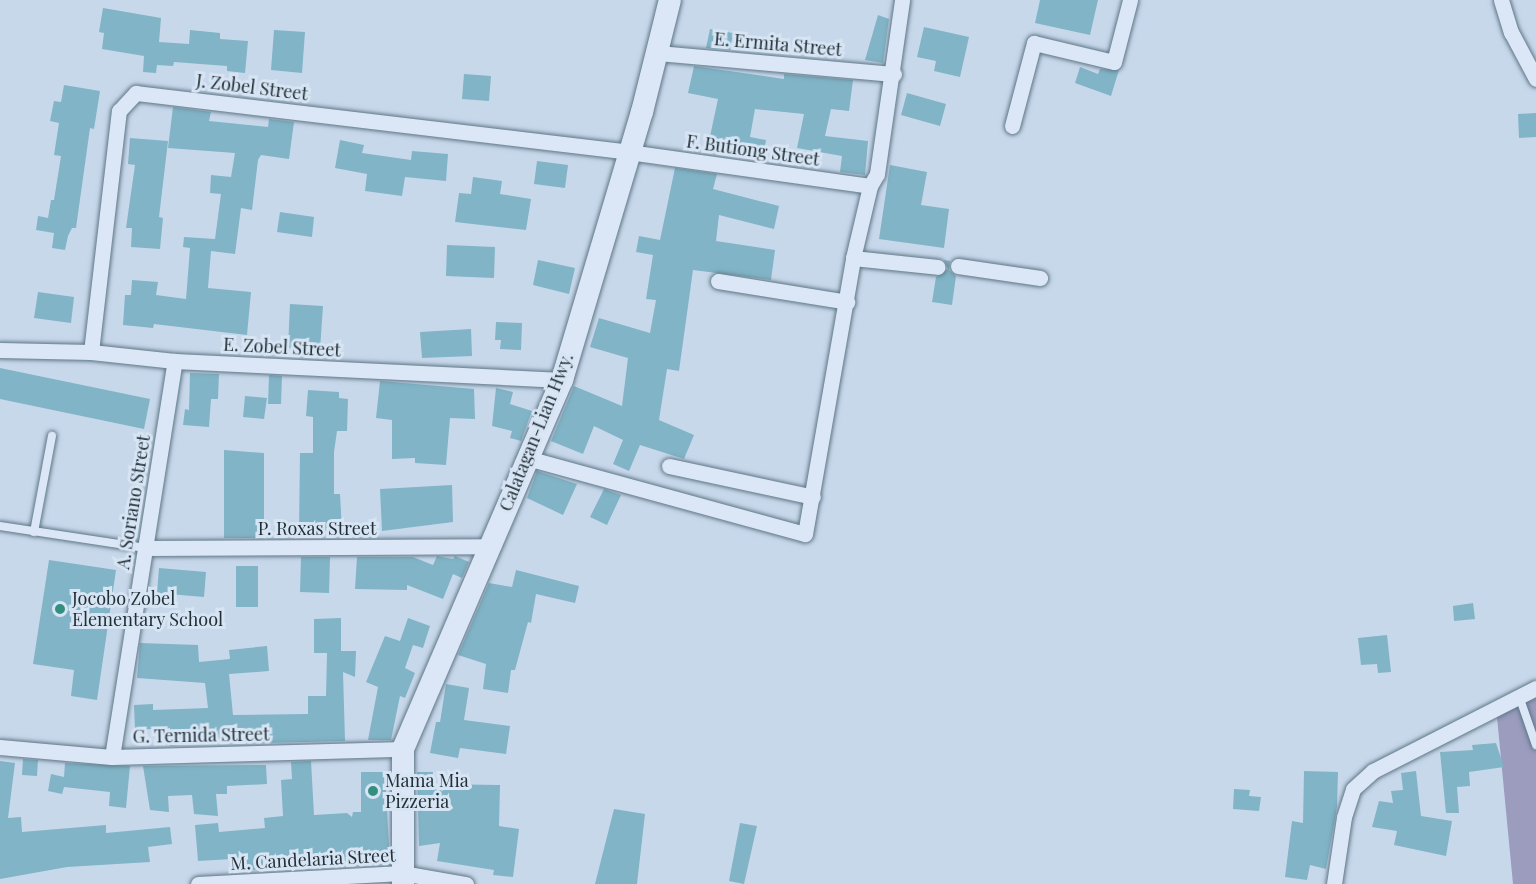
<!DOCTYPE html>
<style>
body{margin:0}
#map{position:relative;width:1536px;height:884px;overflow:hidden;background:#c8d8eb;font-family:"Playfair Display",serif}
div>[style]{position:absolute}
.cemetery>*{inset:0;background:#9b9cbe}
.building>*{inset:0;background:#81b4c6}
.roads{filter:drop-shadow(0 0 2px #5e7786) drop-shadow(0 0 2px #5e7786)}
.lane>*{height:8px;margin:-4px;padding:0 4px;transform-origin:4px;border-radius:4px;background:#dbe7f6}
.street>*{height:15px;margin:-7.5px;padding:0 7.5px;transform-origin:7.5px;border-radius:7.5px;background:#dbe7f6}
.secondary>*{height:22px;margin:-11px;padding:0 11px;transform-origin:11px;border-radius:11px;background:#dbe7f6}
.dots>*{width:16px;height:16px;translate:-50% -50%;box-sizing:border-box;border:3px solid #d7e4f3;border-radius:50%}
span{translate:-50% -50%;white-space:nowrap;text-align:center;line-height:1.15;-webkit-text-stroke:6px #d7e4f3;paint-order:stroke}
.street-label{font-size:18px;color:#213037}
.poi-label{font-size:18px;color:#213037}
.left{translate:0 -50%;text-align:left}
</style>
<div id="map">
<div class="cemetery">
<div style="clip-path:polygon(1536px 698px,1536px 884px,1513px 884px,1497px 717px)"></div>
</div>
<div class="building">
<div style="clip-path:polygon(1040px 0,1098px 0,1090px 35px,1035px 23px)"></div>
<div style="clip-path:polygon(103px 8px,161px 18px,159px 42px,189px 44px,190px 30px,220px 33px,220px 39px,248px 41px,245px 73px,227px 71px,227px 66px,174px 62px,173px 66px,157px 65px,156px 73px,143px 72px,144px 56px,102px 49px,104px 33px,99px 32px)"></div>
<div style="clip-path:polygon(878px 15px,889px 19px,883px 63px,865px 60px)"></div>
<div style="clip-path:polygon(924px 27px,969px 37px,960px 77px,934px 71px,936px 61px,917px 57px)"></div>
<div style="clip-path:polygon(710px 29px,733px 33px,730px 50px,706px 48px)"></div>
<div style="clip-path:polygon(274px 30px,305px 32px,302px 73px,271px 70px)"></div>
<div style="clip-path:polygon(694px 66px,784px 79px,784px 74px,853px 80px,849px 111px,831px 109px,825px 136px,868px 141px,865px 175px,840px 172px,842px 156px,797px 148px,804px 114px,755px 109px,750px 137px,766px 140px,763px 158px,741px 154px,743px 148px,709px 141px,718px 99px,688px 93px)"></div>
<div style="clip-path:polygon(1080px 67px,1098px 74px,1100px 69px,1119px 70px,1111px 96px,1075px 83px)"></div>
<div style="clip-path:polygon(464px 74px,491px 76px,489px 101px,462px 99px)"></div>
<div style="clip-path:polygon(64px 85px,100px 91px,94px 129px,90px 128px,76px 228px,72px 228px,68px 236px,65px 250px,52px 248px,54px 233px,36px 230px,38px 216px,48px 218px,51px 200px,54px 200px,61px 156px,54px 155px,59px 123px,50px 121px,54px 101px,61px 102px)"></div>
<div style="clip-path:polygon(907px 93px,946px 104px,940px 126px,901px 115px)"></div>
<div style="clip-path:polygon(173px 107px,211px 112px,209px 121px,268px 127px,269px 119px,294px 122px,289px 159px,261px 155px,258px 160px,252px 210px,241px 208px,235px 254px,211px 251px,208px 288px,251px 292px,247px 335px,154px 324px,153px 328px,123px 325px,125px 295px,131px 295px,132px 280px,158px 282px,156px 295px,186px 299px,190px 248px,183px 247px,184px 237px,215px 239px,221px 194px,210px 193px,211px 175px,231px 177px,235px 153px,168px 148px)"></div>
<div style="clip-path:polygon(1536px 113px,1536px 137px,1519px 138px,1518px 114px)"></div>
<div style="clip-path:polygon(130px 138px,168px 141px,159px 217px,163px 218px,160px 249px,131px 247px,132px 228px,126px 228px,135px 165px,128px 164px)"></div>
<div style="clip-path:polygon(340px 140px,364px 145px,362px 153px,411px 160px,412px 151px,448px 154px,446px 181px,405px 177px,402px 196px,365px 191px,367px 174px,335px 168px)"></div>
<div style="clip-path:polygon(537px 161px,568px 165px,565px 188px,534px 184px)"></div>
<div style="clip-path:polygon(890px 165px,927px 172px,921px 205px,949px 209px,944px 248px,879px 239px)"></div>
<div style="clip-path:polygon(675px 168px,717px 174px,713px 189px,779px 206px,774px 229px,719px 215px,716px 241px,775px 250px,771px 280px,693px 270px,679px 371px,667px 369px,659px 420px,694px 435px,684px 459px,640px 445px,629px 471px,613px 464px,623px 440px,594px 426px,583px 454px,551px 441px,574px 386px,622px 406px,628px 358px,590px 347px,599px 318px,650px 333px,656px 300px,646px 299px,653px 255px,636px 252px,639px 236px,660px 240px)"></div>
<div style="clip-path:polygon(473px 177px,502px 181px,500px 194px,531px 199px,526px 230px,455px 222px,459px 193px,471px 194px)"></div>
<div style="clip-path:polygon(280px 212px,314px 217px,312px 237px,277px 232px)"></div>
<div style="clip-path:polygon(447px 245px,495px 247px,494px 278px,446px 276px)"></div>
<div style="clip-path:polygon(538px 260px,575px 268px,569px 294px,533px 285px)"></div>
<div style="clip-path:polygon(944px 260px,950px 261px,949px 270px,956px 276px,952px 305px,932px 302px,936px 277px,948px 269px)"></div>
<div style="clip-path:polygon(38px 292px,74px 297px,71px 323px,34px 318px)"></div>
<div style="clip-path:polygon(290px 304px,323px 306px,320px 350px,288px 348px)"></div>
<div style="clip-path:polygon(496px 322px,522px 323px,521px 350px,500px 349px,501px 340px,495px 340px)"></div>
<div style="clip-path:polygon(471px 329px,472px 356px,422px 358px,420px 332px)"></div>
<div style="clip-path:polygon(0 368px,150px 399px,144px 429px,0 399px)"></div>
<div style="clip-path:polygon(190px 373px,219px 374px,218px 399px,211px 399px,209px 427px,183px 425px,185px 409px,189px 410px)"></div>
<div style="clip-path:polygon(269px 375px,282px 376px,281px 404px,268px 404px)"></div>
<div style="clip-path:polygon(380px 381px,474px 389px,475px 419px,450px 418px,446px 465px,415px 463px,415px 458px,392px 459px,392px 420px,376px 418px)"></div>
<div style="clip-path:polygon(496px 388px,513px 392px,510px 404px,532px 411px,521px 441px,510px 438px,512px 431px,492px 426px)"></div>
<div style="clip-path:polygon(308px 390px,339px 392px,339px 398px,348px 399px,347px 431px,337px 431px,334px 452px,334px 494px,340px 494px,342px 530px,299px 532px,300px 453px,313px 453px,313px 417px,306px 416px)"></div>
<div style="clip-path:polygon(245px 396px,267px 398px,264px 419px,243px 417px)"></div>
<div style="clip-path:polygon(224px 450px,264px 453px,264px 538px,224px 538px)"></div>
<div style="clip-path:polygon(537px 471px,577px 484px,563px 515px,527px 498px)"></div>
<div style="clip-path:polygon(452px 485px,453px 522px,382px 531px,380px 489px)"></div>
<div style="clip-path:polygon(604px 489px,621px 495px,607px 525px,590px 517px)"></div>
<div style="clip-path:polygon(437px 556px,453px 559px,455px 556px,469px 562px,462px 578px,453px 574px,443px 599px,407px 585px,407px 590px,355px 589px,357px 557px,413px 557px,433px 565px)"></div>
<div style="clip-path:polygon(301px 557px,330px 557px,329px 593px,300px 592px)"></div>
<div style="clip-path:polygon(49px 560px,116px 570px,97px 700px,71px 696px,74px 670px,33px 664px)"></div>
<div style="clip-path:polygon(236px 566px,258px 566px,258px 607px,236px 607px)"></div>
<div style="clip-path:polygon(159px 568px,206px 572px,204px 597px,157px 593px)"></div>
<div style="clip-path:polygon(516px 570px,579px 586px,575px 603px,536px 594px,531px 623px,528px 622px,515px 670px,511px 670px,508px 693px,483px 689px,486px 664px,458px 655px,489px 583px,512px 587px)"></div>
<div style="clip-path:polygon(1473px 603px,1475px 619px,1454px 621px,1453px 606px)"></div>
<div style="clip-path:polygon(341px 618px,341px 651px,356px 651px,355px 677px,343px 672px,345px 741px,262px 743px,263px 736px,170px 746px,170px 728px,135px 730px,134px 705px,153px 704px,153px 710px,208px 708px,205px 683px,137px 678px,140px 643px,198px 645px,199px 662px,230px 659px,229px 650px,267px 646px,269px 671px,229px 674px,233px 715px,308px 714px,308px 696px,326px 696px,327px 653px,314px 653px,314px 619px)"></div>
<div style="clip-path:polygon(408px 618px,430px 626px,423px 648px,413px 645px,405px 668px,415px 673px,405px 698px,400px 696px,391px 740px,368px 740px,378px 687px,366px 682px,385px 636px,400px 641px)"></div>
<div style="clip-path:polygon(1387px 635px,1391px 672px,1378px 673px,1377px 664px,1361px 665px,1358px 638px)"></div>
<div style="clip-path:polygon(446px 684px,469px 688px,464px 720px,510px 726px,506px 754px,460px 748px,458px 758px,430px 753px,436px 722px,440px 722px)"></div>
<div style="clip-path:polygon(1496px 743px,1504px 767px,1469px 772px,1470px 786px,1457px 787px,1459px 813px,1446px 813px,1440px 752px,1473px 750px,1472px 745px)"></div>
<div style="clip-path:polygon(23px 759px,38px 760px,37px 776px,22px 775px)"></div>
<div style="clip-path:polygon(0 761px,15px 763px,8px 818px,21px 817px,22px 832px,106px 825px,106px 833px,170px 827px,172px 844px,148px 847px,150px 862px,67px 867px,0 879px)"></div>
<div style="clip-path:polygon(311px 761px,314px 815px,347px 813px,352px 817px,353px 812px,361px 812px,361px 772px,385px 772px,390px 864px,298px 869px,298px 865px,233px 872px,232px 859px,198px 861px,195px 825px,218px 823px,219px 832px,265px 828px,264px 818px,283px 816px,281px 780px,292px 779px,291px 762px)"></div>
<div style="clip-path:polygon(65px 763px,130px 766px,126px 808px,109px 806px,110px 792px,64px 787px,62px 794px,48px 791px,51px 774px,64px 777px)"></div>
<div style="clip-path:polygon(266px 765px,267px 784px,227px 786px,227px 794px,216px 794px,218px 816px,194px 814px,192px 795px,168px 796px,169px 812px,150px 810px,143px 766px)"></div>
<div style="clip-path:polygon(1304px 771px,1338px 772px,1337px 807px,1326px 869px,1310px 865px,1307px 880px,1285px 877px,1292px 821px,1303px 823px)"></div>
<div style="clip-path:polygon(1416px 771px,1421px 816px,1452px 821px,1446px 856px,1394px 845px,1397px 831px,1372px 827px,1379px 801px,1393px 803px,1391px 791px,1403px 790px,1401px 773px)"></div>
<div style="clip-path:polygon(417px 772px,433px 772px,433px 784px,500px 785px,499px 826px,519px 829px,513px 877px,493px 875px,494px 870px,437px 861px,440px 843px,419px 846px)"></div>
<div style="clip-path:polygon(1234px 789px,1250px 790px,1249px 796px,1261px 797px,1259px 811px,1233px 809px)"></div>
<div style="clip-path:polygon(614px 809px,645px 814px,637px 884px,595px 884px)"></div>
<div style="clip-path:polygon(740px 823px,757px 826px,744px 884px,729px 881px)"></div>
</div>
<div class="roads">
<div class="lane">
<div style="left:0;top:526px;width:147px;rotate:8.6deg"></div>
<div style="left:34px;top:532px;width:98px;rotate:-79.4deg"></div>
<div style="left:1519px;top:696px;width:52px;rotate:70.9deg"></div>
</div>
<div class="street">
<div style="left:1501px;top:0;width:34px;rotate:73deg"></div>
<div style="left:1511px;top:32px;width:53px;rotate:62deg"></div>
<div style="left:657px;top:53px;width:238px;rotate:5.1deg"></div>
<div style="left:1012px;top:126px;width:86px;rotate:-75.2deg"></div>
<div style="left:1034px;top:43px;width:82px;rotate:13.4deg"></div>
<div style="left:1114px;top:62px;width:64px;rotate:-75.5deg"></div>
<div style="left:853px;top:258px;width:85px;rotate:6deg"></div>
<div style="left:958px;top:266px;width:83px;rotate:8.3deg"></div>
<div style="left:718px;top:281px;width:131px;rotate:9.2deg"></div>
<div style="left:0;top:350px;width:91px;rotate:1.3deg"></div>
<div style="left:91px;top:352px;width:84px;rotate:6.1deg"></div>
<div style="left:175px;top:361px;width:387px;rotate:2.8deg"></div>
<div style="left:91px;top:352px;width:243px;rotate:-83.4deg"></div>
<div style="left:119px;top:111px;width:25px;rotate:-47deg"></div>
<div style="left:136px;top:93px;width:497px;rotate:6.8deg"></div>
<div style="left:629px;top:152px;width:243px;rotate:8deg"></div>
<div style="left:527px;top:458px;width:288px;rotate:15.3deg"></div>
<div style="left:805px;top:534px;width:280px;rotate:-80.1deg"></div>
<div style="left:853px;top:258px;width:74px;rotate:-76.7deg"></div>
<div style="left:870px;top:186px;width:14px;rotate:-60deg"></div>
<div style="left:877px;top:174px;width:176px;rotate:-81.8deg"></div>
<div style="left:669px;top:466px;width:147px;rotate:12.1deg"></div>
<div style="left:145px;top:548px;width:344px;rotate:-0.3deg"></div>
<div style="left:0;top:747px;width:112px;rotate:5.1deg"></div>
<div style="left:112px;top:757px;width:291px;rotate:-1.6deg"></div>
<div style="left:112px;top:757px;width:401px;rotate:-81deg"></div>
<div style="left:198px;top:884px;width:204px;rotate:-3.1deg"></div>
<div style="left:402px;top:873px;width:65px;rotate:9.8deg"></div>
<div style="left:1334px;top:884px;width:68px;rotate:-81.5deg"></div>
<div style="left:1344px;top:817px;width:29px;rotate:-72deg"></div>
<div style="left:1353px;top:789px;width:27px;rotate:-42deg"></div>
<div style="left:1373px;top:771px;width:183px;rotate:-27deg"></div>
</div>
<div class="secondary">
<div style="left:403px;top:884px;width:135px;rotate:-90deg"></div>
<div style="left:403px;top:749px;width:402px;rotate:-66.7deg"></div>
<div style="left:562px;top:380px;width:280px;rotate:-73.4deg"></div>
<div style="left:642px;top:112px;width:115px;rotate:-76deg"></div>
</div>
</div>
<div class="dots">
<div style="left:60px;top:609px;background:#339081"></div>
<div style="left:373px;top:791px;background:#339081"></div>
</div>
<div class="street-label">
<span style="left:778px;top:44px;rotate:5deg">E. Ermita Street</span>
<span style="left:252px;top:87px;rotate:7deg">J. Zobel Street</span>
<span style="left:753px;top:150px;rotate:8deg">F. Butiong Street</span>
<span style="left:282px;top:347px;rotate:3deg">E. Zobel Street</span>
<span style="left:536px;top:432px;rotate:-68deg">Calatagan-Lian Hwy.</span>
<span style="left:133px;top:502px;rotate:-81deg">A. Soriano Street</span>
<span style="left:317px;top:528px">P. Roxas Street</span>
<span style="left:201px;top:735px;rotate:-1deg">G. Ternida Street</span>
<span style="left:313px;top:859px;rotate:-3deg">M. Candelaria Street</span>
</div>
<div class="poi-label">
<span class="left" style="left:72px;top:609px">Jocobo Zobel<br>Elementary School</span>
<span class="left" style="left:385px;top:791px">Mama Mia<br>Pizzeria</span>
</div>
</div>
